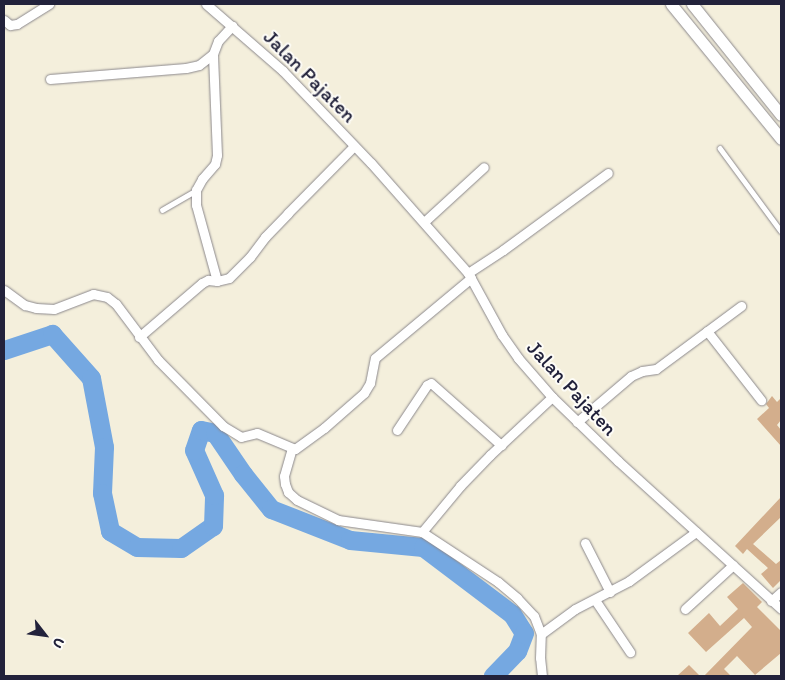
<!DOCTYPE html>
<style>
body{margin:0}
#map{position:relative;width:785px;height:680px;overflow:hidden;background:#f4efdc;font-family:Itim,sans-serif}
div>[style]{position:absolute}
.river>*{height:19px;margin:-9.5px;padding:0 9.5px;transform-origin:9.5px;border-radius:9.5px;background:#75a8e1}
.building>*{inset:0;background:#d3ae8c}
.roads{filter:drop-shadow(0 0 1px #8b888c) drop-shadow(0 0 1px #8b888c)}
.service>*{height:4.5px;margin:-2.25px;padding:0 2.25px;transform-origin:2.25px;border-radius:2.25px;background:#fff}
.minor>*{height:9px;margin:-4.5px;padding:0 4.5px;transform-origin:4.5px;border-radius:4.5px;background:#fff}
.tertiary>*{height:11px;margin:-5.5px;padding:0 5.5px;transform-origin:5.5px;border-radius:5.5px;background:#fff}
span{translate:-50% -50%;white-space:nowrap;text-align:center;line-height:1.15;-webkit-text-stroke:4px #fdfcf7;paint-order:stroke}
.street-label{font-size:21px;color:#22223b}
.frame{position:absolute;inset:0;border:5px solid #22223b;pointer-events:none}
.north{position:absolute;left:20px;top:610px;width:50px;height:50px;-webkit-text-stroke:4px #fdfcf7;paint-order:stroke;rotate:120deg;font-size:14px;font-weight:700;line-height:20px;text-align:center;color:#22223b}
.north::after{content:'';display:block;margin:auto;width:18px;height:22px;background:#22223b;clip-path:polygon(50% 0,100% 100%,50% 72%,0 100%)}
</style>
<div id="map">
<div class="river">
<div style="left:4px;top:350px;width:51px;rotate:-18.4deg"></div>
<div style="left:52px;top:334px;width:59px;rotate:48.4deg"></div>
<div style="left:91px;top:378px;width:70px;rotate:79.3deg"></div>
<div style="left:104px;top:447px;width:46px;rotate:92.5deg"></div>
<div style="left:102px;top:493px;width:39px;rotate:78deg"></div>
<div style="left:110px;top:531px;width:31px;rotate:31deg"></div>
<div style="left:137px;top:547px;width:44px;rotate:1.3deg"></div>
<div style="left:181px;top:548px;width:39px;rotate:-35deg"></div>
<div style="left:213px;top:526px;width:31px;rotate:-88deg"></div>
<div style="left:214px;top:495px;width:49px;rotate:-114deg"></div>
<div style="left:194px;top:450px;width:21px;rotate:-71deg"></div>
<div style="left:201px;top:430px;width:14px;rotate:12deg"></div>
<div style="left:215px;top:433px;width:50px;rotate:55.7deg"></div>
<div style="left:243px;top:474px;width:45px;rotate:51.3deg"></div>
<div style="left:271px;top:509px;width:85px;rotate:21.4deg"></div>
<div style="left:350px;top:540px;width:73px;rotate:5.5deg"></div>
<div style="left:423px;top:547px;width:111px;rotate:37deg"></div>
<div style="left:512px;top:614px;width:22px;rotate:58deg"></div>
<div style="left:524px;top:633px;width:19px;rotate:111deg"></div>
<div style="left:517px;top:651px;width:35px;rotate:134deg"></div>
</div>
<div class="building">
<div style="clip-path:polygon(772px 396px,777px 402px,781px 398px,781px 420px,777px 425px,781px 430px,781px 446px,757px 419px,769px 408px,766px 404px)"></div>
<div style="clip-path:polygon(781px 497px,781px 517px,753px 544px,776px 564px,781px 560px,781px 580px,773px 588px,761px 574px,768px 568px,747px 549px,743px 554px,735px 546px)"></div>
<div style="clip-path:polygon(743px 583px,762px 602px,757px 607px,781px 631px,781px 653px,755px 675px,737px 656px,724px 669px,731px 676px,704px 676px,752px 627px,744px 618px,706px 652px,688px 633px,709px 613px,720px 626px,738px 609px,727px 597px)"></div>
<div style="clip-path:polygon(689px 665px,700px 676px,677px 676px)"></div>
</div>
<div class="roads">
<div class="service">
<div style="left:720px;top:148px;width:103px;rotate:53.7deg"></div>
<div style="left:162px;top:210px;width:39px;rotate:-30deg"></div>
</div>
<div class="minor">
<div style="left:206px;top:4px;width:102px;rotate:41deg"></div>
<div style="left:283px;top:71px;width:127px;rotate:46.3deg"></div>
<div style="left:371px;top:163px;width:147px;rotate:48.6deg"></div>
<div style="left:468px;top:273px;width:71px;rotate:61.3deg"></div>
<div style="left:502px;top:335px;width:28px;rotate:55deg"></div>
<div style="left:518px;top:358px;width:52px;rotate:48.9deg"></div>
<div style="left:552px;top:397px;width:92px;rotate:44.1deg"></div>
<div style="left:618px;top:461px;width:220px;rotate:42.2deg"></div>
<div style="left:4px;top:20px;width:8px;rotate:40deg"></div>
<div style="left:10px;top:25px;width:7px;rotate:-8deg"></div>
<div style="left:17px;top:24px;width:38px;rotate:-32deg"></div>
<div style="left:50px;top:79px;width:136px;rotate:-4.6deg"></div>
<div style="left:186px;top:68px;width:13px;rotate:-13deg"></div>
<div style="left:199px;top:65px;width:18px;rotate:-38deg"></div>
<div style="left:424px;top:222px;width:81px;rotate:-42.5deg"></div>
<div style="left:468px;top:273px;width:42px;rotate:-33.3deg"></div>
<div style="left:503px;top:250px;width:130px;rotate:-36.3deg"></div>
<div style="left:217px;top:281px;width:79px;rotate:-105.4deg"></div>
<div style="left:196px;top:205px;width:15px;rotate:-90deg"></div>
<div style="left:196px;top:190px;width:13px;rotate:-61deg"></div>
<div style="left:202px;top:179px;width:20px;rotate:-49deg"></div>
<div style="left:215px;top:164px;width:9px;rotate:-77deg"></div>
<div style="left:217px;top:155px;width:101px;rotate:-92.3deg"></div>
<div style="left:213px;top:54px;width:14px;rotate:-69deg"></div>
<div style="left:218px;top:41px;width:21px;rotate:-47deg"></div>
<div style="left:4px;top:290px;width:26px;rotate:36deg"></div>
<div style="left:25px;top:305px;width:11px;rotate:15deg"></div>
<div style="left:36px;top:308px;width:18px;rotate:3deg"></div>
<div style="left:54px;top:309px;width:42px;rotate:-21deg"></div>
<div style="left:93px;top:294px;width:14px;rotate:12deg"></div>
<div style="left:107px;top:297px;width:11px;rotate:38deg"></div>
<div style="left:116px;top:304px;width:70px;rotate:53.1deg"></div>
<div style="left:158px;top:360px;width:93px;rotate:45.4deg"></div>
<div style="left:223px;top:426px;width:21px;rotate:31deg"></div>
<div style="left:241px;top:437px;width:16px;rotate:-14deg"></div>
<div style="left:257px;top:433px;width:41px;rotate:22.8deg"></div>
<div style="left:295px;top:449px;width:36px;rotate:-36deg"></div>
<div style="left:324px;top:428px;width:53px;rotate:-41.2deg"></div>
<div style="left:364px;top:393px;width:12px;rotate:-59deg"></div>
<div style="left:370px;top:383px;width:25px;rotate:-79deg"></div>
<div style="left:375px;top:358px;width:125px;rotate:-39.8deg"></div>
<div style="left:707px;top:331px;width:88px;rotate:52deg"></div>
<div style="left:139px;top:337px;width:83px;rotate:-40.6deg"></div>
<div style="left:202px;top:283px;width:7px;rotate:-27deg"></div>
<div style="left:208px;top:280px;width:9px;rotate:6deg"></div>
<div style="left:217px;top:281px;width:12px;rotate:-14deg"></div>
<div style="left:229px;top:278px;width:30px;rotate:-45deg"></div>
<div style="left:250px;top:257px;width:25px;rotate:-53deg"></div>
<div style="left:265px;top:237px;width:33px;rotate:-46deg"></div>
<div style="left:288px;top:213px;width:94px;rotate:-45.4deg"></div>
<div style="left:577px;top:422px;width:71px;rotate:-40.4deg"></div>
<div style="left:631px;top:376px;width:12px;rotate:-24deg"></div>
<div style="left:642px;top:371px;width:14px;rotate:-8deg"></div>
<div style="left:656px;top:369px;width:106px;rotate:-36.5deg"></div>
<div style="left:397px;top:430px;width:54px;rotate:-56.3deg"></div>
<div style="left:427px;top:385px;width:4px;rotate:-27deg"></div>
<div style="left:431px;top:383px;width:94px;rotate:41.5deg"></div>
<div style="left:292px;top:448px;width:29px;rotate:106deg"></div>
<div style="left:284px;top:476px;width:8px;rotate:83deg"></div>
<div style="left:285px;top:484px;width:9px;rotate:69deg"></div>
<div style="left:288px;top:492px;width:12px;rotate:42deg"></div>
<div style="left:297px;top:500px;width:46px;rotate:26deg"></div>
<div style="left:338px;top:520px;width:85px;rotate:8.1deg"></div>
<div style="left:422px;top:532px;width:91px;rotate:33.3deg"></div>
<div style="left:498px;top:582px;width:25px;rotate:40deg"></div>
<div style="left:517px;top:598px;width:25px;rotate:47deg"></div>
<div style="left:534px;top:616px;width:19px;rotate:69deg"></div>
<div style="left:422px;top:532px;width:60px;rotate:-50.4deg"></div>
<div style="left:460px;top:486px;width:43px;rotate:-45.9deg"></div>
<div style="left:490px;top:455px;width:85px;rotate:-43.1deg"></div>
<div style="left:585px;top:543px;width:55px;rotate:63deg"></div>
<div style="left:595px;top:600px;width:63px;rotate:56.1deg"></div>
<div style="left:771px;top:601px;width:13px;rotate:-42deg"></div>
<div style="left:685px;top:609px;width:65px;rotate:-42.5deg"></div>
<div style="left:542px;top:676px;width:18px;rotate:-96deg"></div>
<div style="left:540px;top:658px;width:24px;rotate:-88deg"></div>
<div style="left:541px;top:634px;width:42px;rotate:-36.3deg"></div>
<div style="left:575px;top:609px;width:61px;rotate:-27.4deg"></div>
<div style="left:629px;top:581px;width:83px;rotate:-36.2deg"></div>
</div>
<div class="tertiary">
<div style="left:671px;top:4px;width:174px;rotate:50.8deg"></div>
<div style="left:692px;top:4px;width:142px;rotate:51.3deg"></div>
</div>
</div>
<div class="street-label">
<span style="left:310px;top:76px;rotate:45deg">Jalan Pajaten</span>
<span style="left:572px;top:388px;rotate:47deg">Jalan Pajaten</span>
</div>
<div class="frame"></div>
<div class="north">U</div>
</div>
